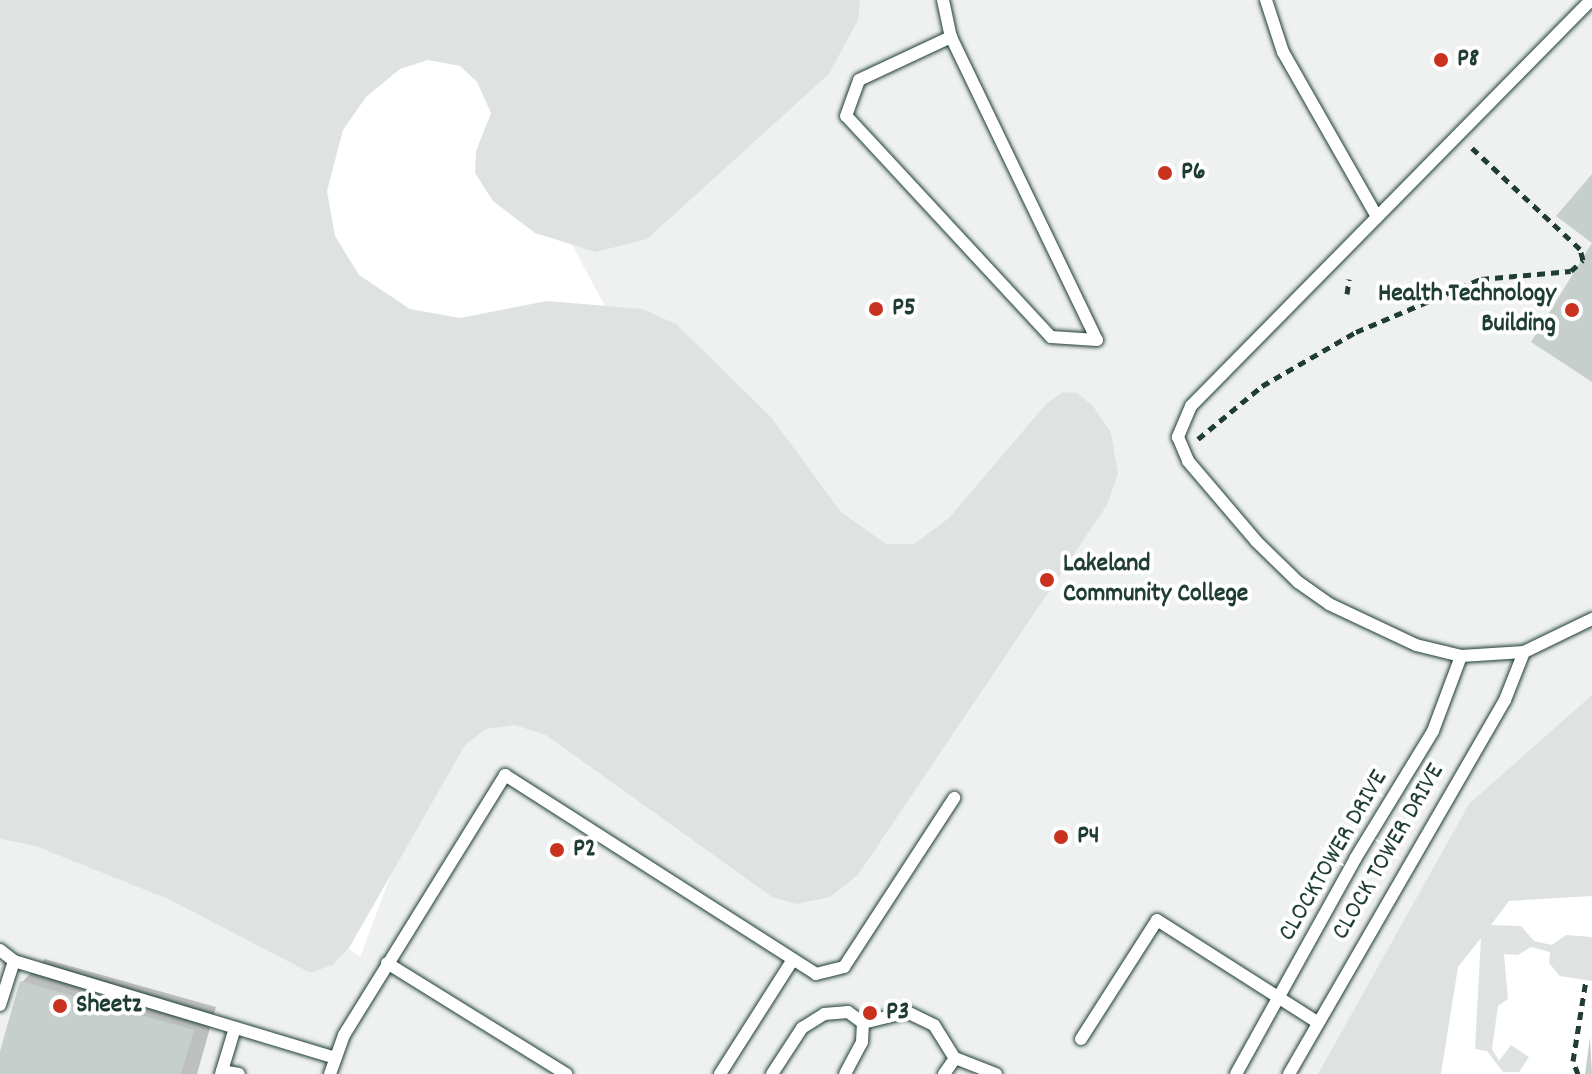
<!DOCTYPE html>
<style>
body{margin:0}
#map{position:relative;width:1592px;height:1074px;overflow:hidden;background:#fff;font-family:Dekko,sans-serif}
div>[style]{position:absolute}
.built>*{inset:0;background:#eef1f0}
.green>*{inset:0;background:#dee3e2}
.shadow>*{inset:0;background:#0003}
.building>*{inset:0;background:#c7cfcc}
.path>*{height:5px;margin-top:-2.5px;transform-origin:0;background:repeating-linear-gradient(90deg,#1f3d34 0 8px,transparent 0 14px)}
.roads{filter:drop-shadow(0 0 2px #1f3d34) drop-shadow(0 0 2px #1f3d34)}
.lane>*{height:12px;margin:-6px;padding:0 6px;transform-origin:6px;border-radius:6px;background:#fff}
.dots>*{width:22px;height:22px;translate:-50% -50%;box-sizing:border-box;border:4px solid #fff;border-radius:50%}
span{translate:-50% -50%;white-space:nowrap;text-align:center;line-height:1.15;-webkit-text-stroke:8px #fff;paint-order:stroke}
.poi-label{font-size:26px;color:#1f3d34;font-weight:700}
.left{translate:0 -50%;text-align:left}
.right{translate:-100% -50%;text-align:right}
.street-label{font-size:26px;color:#1f3d34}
</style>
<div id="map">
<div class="built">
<div style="clip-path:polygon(440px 0,1592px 0,1592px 871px,1449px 854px,1375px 1074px,0 1074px,0 839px,35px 846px,170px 900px,310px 973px,333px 965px,349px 948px,360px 957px,605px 306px)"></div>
</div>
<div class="green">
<div style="clip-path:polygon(0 0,860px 0,858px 20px,829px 74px,647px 239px,596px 252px,535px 233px,493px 201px,475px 173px,476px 151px,491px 113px,477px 82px,460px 66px,428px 60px,400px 69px,366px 97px,343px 130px,327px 191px,335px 236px,359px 275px,410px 309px,460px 318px,547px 301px,642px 309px,676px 324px,771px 417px,841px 512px,886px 544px,914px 544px,949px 518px,1046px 404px,1063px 392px,1077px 393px,1093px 406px,1111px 433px,1118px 474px,1107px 505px,858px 875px,830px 897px,797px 904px,772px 897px,546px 735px,515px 725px,486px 729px,465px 745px,349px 948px,333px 965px,310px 973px,170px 900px,35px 846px,0 839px)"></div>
<div style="clip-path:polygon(1592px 695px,1592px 896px,1509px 901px,1491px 925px,1521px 926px,1534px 941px,1552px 945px,1566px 935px,1592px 937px,1592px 981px,1560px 976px,1549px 963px,1550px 952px,1531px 947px,1518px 955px,1504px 954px,1508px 999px,1498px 1006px,1492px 1049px,1499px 1061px,1511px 1045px,1529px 1057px,1519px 1072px,1503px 1072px,1487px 1051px,1475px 1049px,1481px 938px,1458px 967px,1441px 1074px,1318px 1074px,1469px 804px)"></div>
</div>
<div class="shadow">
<div style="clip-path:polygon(45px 959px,216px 1007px,197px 1074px,0 1074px,22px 982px)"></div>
</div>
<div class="building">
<div style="clip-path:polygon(1592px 174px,1592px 382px,1531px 342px,1592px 243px,1556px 216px)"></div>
<div style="clip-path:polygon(20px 981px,194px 1030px,181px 1074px,0 1074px,0 1051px)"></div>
<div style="clip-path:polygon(1590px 1037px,1592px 1074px,1585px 1074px)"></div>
</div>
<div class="path">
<div style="left:1347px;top:294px;width:15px;rotate:-82deg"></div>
<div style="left:1198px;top:439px;width:83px;rotate:-39.6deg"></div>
<div style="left:1262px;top:386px;width:108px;rotate:-29.9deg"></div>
<div style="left:1356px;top:332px;width:136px;rotate:-23deg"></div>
<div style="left:1481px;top:279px;width:90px;rotate:-5.1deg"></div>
<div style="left:1571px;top:271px;width:16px;rotate:-43deg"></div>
<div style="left:1583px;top:260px;width:11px;rotate:-105deg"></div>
<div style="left:1580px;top:249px;width:148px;rotate:-136.9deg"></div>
<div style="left:1578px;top:1074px;width:14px;rotate:-111deg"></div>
<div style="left:1573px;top:1061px;width:82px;rotate:-80.9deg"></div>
</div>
<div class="roads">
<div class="lane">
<div style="left:943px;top:0;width:38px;rotate:78deg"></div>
<div style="left:951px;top:37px;width:336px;rotate:64.3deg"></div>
<div style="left:1097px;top:340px;width:46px;rotate:-176.3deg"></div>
<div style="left:1051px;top:337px;width:301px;rotate:-132.8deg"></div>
<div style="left:846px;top:116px;width:38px;rotate:-70deg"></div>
<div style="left:859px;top:80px;width:102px;rotate:-25.1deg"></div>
<div style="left:1266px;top:0;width:55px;rotate:71.9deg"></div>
<div style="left:1283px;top:52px;width:190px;rotate:60.3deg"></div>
<div style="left:1591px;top:0;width:570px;rotate:134.57deg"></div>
<div style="left:1191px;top:406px;width:34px;rotate:113deg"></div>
<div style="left:1178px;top:437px;width:26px;rotate:67deg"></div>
<div style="left:1188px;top:461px;width:105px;rotate:49.6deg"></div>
<div style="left:1256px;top:541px;width:59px;rotate:44.3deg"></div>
<div style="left:1298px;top:582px;width:38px;rotate:35deg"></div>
<div style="left:1329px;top:604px;width:96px;rotate:25.2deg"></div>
<div style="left:1416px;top:645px;width:46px;rotate:13.7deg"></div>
<div style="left:1461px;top:656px;width:63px;rotate:-3.6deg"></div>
<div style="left:1524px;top:652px;width:76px;rotate:-25.9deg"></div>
<div style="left:0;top:950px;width:18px;rotate:38deg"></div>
<div style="left:387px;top:963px;width:211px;rotate:31.8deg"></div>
<div style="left:0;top:1005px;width:46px;rotate:-72.3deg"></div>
<div style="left:14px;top:961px;width:336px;rotate:16.8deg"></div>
<div style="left:863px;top:1023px;width:45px;rotate:-14deg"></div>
<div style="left:907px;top:1012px;width:30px;rotate:26deg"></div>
<div style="left:934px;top:1025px;width:39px;rotate:58deg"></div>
<div style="left:955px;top:1058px;width:44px;rotate:21.3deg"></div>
<div style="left:1081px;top:1039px;width:141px;rotate:-57.4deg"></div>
<div style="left:1157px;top:920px;width:190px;rotate:32.5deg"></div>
<div style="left:222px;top:1071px;width:17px;rotate:10deg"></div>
<div style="left:221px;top:1074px;width:48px;rotate:-73.1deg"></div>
<div style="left:330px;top:1074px;width:41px;rotate:-70.3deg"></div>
<div style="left:344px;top:1035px;width:306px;rotate:-58.2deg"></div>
<div style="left:505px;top:775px;width:369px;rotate:32.6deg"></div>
<div style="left:816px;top:974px;width:29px;rotate:-14deg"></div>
<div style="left:844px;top:967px;width:202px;rotate:-56.9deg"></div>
<div style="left:720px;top:1074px;width:134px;rotate:-57.5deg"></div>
<div style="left:772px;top:1074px;width:55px;rotate:-56.9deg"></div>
<div style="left:802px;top:1028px;width:26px;rotate:-32deg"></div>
<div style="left:824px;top:1014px;width:24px;rotate:-5deg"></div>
<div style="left:848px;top:1012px;width:19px;rotate:36deg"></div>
<div style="left:863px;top:1023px;width:19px;rotate:93deg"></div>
<div style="left:862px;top:1042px;width:36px;rotate:118deg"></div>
<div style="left:944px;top:1074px;width:19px;rotate:-55deg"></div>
<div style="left:1236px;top:1074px;width:246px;rotate:-61deg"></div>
<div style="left:1355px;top:859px;width:150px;rotate:-58.6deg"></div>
<div style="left:1433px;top:731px;width:80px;rotate:-69.5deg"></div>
<div style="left:1289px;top:1074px;width:432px;rotate:-60deg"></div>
<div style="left:1505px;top:700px;width:52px;rotate:-68.4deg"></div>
</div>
</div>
<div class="dots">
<div style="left:1441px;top:60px;background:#c8321e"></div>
<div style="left:1165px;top:173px;background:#c8321e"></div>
<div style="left:876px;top:309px;background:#c8321e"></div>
<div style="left:1572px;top:310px;background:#c8321e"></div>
<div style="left:1047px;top:580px;background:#c8321e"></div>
<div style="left:1061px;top:837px;background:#c8321e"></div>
<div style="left:557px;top:850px;background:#c8321e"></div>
<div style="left:60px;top:1006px;background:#c8321e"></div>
<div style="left:870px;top:1013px;background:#c8321e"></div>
</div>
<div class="poi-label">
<span class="left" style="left:1457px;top:60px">P8</span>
<span class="left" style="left:1181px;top:173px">P6</span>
<span class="right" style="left:1556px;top:310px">Health Technology<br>Building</span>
<span class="left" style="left:892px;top:309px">P5</span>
<span class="left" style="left:1063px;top:580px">Lakeland<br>Community College</span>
<span class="left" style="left:1077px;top:837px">P4</span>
<span class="left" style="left:573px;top:850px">P2</span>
<span class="left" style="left:76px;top:1006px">Sheetz</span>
<span class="left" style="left:886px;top:1013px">P3</span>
</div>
<div class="street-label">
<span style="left:1389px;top:852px;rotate:-60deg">CLOCK TOWER DRIVE</span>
<span style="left:1334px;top:856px;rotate:-60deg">CLOCKTOWER DRIVE</span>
</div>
</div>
